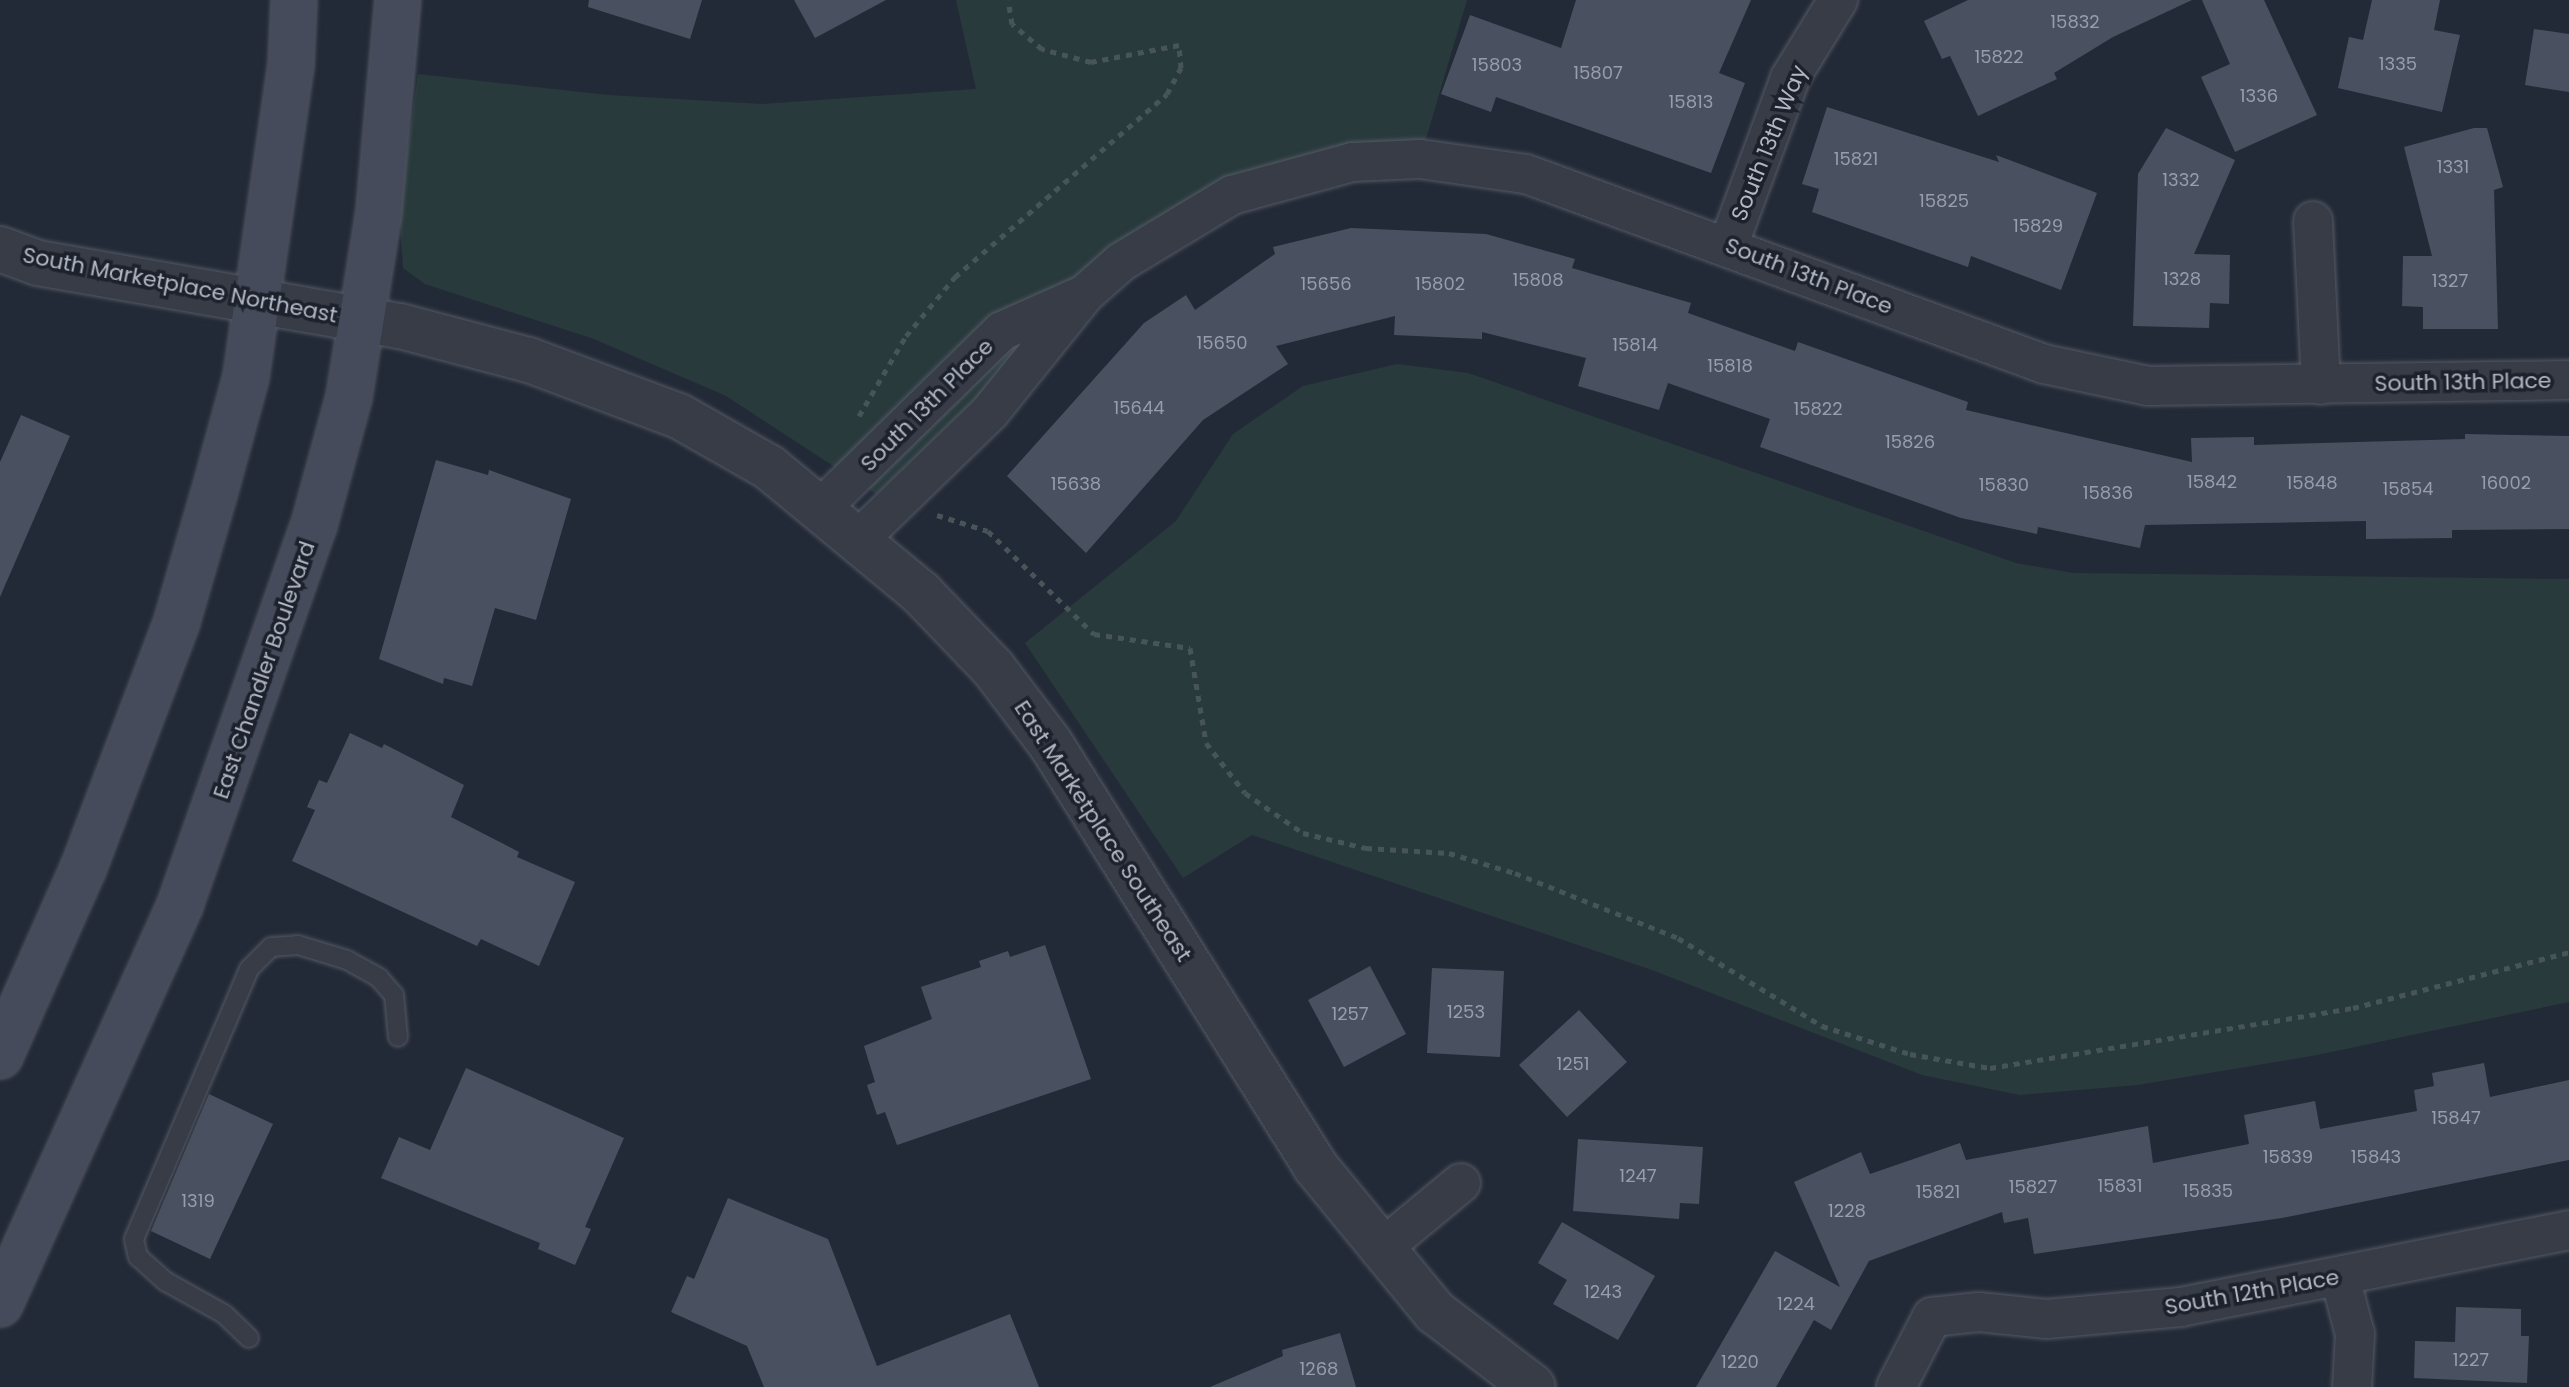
<!DOCTYPE html>
<style>
body{margin:0}
#map{position:relative;width:2569px;height:1387px;overflow:hidden;background:#232a37;font-family:Poppins,sans-serif}
div>[style]{position:absolute}
.green>*{inset:0;background:#293a3c}
.building>*{inset:0;background:#49505f}
.path>*{height:5px;margin-top:-2.5px;transform-origin:0;background:repeating-linear-gradient(90deg,#475559 0 6px,transparent 0 12px)}
.roads{filter:drop-shadow(0 0 2px #545a65) drop-shadow(0 0 2px #545a65)}
.service>*{height:18px;margin:-9px;padding:0 9px;transform-origin:9px;border-radius:9px;background:#373c47}
.minor>*{height:38px;margin:-19px;padding:0 19px;transform-origin:19px;border-radius:19px;background:#373c47}
.tertiary>*{height:44px;margin:-22px;padding:0 22px;transform-origin:22px;border-radius:22px;background:#373c47}
.secondary>*{height:44px;margin:-22px;padding:0 22px;transform-origin:22px;border-radius:22px;background:#454b5a}
span{translate:-50% -50%;white-space:nowrap;text-align:center;line-height:1.15;-webkit-text-stroke:7px #1c212c;paint-order:stroke}
.number-label{font-size:18px;color:#979dab}
.number-label span{-webkit-text-stroke-width:0}
.street-label{font-size:22px;color:#b1b7c4}
</style>
<div id="map">
<div class="green">
<div style="clip-path:polygon(956px 0,1467px 0,1420px 159px,1278px 180px,1085px 294px,876px 494px,726px 396px,594px 339px,425px 284px,403px 268px,399px 210px,418px 74px,608px 95px,762px 104px,976px 89px)"></div>
<div style="clip-path:polygon(1397px 364px,1468px 373px,2016px 563px,2073px 573px,2569px 579px,2569px 1002px,2312px 1056px,2137px 1085px,2020px 1095px,1922px 1075px,1652px 970px,1252px 835px,1183px 878px,1025px 643px,1176px 521px,1233px 434px,1303px 386px)"></div>
</div>
<div class="building">
<div style="clip-path:polygon(589px 0,702px 0,690px 39px,588px 7px)"></div>
<div style="clip-path:polygon(794px 0,886px 0,815px 38px)"></div>
<div style="clip-path:polygon(1576px 0,1751px 0,1719px 73px,1745px 83px,1711px 173px,1496px 97px,1491px 112px,1441px 94px,1470px 15px,1561px 48px)"></div>
<div style="clip-path:polygon(1968px 0,2192px 0,2113px 37px,2054px 73px,2057px 79px,1978px 116px,1950px 56px,1942px 59px,1924px 21px)"></div>
<div style="clip-path:polygon(2202px 0,2264px 0,2317px 115px,2235px 152px,2201px 77px,2230px 64px)"></div>
<div style="clip-path:polygon(2372px 0,2440px 0,2434px 30px,2460px 35px,2442px 112px,2338px 88px,2349px 37px,2363px 40px)"></div>
<div style="clip-path:polygon(2534px 29px,2569px 34px,2569px 92px,2525px 85px)"></div>
<div style="clip-path:polygon(1827px 107px,1999px 162px,1996px 155px,2097px 193px,2061px 290px,1971px 256px,1968px 267px,1812px 212px,1819px 189px,1802px 184px)"></div>
<div style="clip-path:polygon(2166px 128px,2235px 160px,2194px 254px,2230px 255px,2229px 304px,2210px 303px,2209px 328px,2133px 326px,2138px 174px)"></div>
<div style="clip-path:polygon(2474px 128px,2487px 128px,2503px 187px,2494px 190px,2498px 329px,2423px 329px,2423px 307px,2402px 306px,2403px 256px,2432px 256px,2404px 147px)"></div>
<div style="clip-path:polygon(1351px 228px,1486px 234px,1575px 259px,1572px 268px,1691px 303px,1688px 313px,1795px 351px,1798px 342px,1968px 402px,1966px 410px,2192px 462px,2191px 438px,2254px 437px,2254px 445px,2465px 439px,2465px 434px,2569px 436px,2569px 529px,2452px 530px,2452px 538px,2366px 539px,2366px 521px,2145px 525px,2140px 548px,2038px 527px,2037px 534px,1961px 518px,1760px 447px,1770px 419px,1668px 383px,1659px 410px,1578px 386px,1586px 358px,1482px 332px,1482px 339px,1394px 335px,1395px 316px,1276px 346px,1288px 364px,1203px 420px,1086px 553px,1007px 476px,1144px 323px,1186px 295px,1195px 310px,1275px 254px,1273px 247px)"></div>
<div style="clip-path:polygon(21px 415px,70px 436px,0 597px,0 462px)"></div>
<div style="clip-path:polygon(436px 460px,488px 475px,489px 470px,571px 499px,536px 620px,495px 608px,472px 686px,444px 678px,443px 684px,379px 659px)"></div>
<div style="clip-path:polygon(350px 733px,382px 748px,384px 744px,464px 785px,451px 817px,519px 852px,517px 857px,575px 882px,539px 966px,481px 939px,477px 946px,292px 861px,315px 810px,307px 807px,319px 780px,327px 783px)"></div>
<div style="clip-path:polygon(1045px 945px,1091px 1079px,897px 1145px,885px 1112px,877px 1115px,867px 1085px,875px 1082px,864px 1046px,932px 1019px,921px 987px,981px 967px,979px 961px,1008px 951px,1010px 957px)"></div>
<div style="clip-path:polygon(1370px 966px,1406px 1034px,1344px 1067px,1308px 1000px)"></div>
<div style="clip-path:polygon(1432px 968px,1504px 971px,1500px 1057px,1427px 1053px)"></div>
<div style="clip-path:polygon(1579px 1010px,1627px 1062px,1567px 1117px,1519px 1065px)"></div>
<div style="clip-path:polygon(2484px 1063px,2490px 1097px,2569px 1080px,2569px 1160px,2282px 1218px,2034px 1254px,2028px 1218px,2004px 1223px,2002px 1212px,1869px 1261px,1831px 1330px,1814px 1320px,1776px 1387px,1696px 1387px,1775px 1251px,1840px 1287px,1794px 1182px,1861px 1152px,1870px 1174px,1960px 1143px,1966px 1160px,2148px 1126px,2153px 1163px,2249px 1144px,2244px 1115px,2315px 1101px,2320px 1129px,2417px 1111px,2414px 1090px,2434px 1086px,2432px 1073px)"></div>
<div style="clip-path:polygon(466px 1068px,624px 1138px,585px 1227px,591px 1229px,575px 1265px,538px 1249px,540px 1243px,381px 1178px,399px 1137px,430px 1150px)"></div>
<div style="clip-path:polygon(209px 1094px,273px 1124px,210px 1259px,151px 1231px)"></div>
<div style="clip-path:polygon(1578px 1139px,1703px 1147px,1699px 1204px,1680px 1203px,1679px 1219px,1573px 1211px)"></div>
<div style="clip-path:polygon(728px 1198px,828px 1239px,877px 1366px,1010px 1314px,1039px 1387px,764px 1387px,747px 1346px,671px 1312px,687px 1276px,694px 1279px)"></div>
<div style="clip-path:polygon(1562px 1222px,1655px 1276px,1618px 1340px,1553px 1304px,1567px 1280px,1538px 1263px)"></div>
<div style="clip-path:polygon(2456px 1307px,2521px 1309px,2521px 1336px,2529px 1336px,2527px 1383px,2414px 1378px,2415px 1341px,2455px 1342px)"></div>
<div style="clip-path:polygon(1340px 1333px,1356px 1387px,1210px 1387px,1283px 1356px,1282px 1350px)"></div>
</div>
<div class="path">
<div style="left:859px;top:416px;width:93px;rotate:-59.6deg"></div>
<div style="left:906px;top:336px;width:77px;rotate:-50.3deg"></div>
<div style="left:955px;top:277px;width:280px;rotate:-40.8deg"></div>
<div style="left:1167px;top:94px;width:30px;rotate:-62deg"></div>
<div style="left:1181px;top:68px;width:23px;rotate:-95deg"></div>
<div style="left:1179px;top:45px;width:90px;rotate:169.1deg"></div>
<div style="left:1091px;top:62px;width:51px;rotate:-165.1deg"></div>
<div style="left:1042px;top:49px;width:39px;rotate:-140deg"></div>
<div style="left:1012px;top:24px;width:24px;rotate:-99deg"></div>
<div style="left:937px;top:515px;width:53px;rotate:17.4deg"></div>
<div style="left:988px;top:531px;width:148px;rotate:44.2deg"></div>
<div style="left:1094px;top:634px;width:97px;rotate:8.3deg"></div>
<div style="left:1190px;top:648px;width:96px;rotate:80.4deg"></div>
<div style="left:1206px;top:743px;width:63px;rotate:52deg"></div>
<div style="left:1245px;top:793px;width:70px;rotate:34.6deg"></div>
<div style="left:1303px;top:833px;width:65px;rotate:13.4deg"></div>
<div style="left:1366px;top:848px;width:83px;rotate:3.4deg"></div>
<div style="left:1449px;top:853px;width:69px;rotate:16.9deg"></div>
<div style="left:1515px;top:873px;width:175px;rotate:21.7deg"></div>
<div style="left:1678px;top:938px;width:169px;rotate:31.4deg"></div>
<div style="left:1822px;top:1026px;width:92px;rotate:17.7deg"></div>
<div style="left:1910px;top:1054px;width:81px;rotate:9.9deg"></div>
<div style="left:1990px;top:1068px;width:368px;rotate:-9.4deg"></div>
<div style="left:2353px;top:1008px;width:223px;rotate:-14.5deg"></div>
</div>
<div class="roads">
<div class="service">
<div style="left:249px;top:1338px;width:35px;rotate:-136deg"></div>
<div style="left:224px;top:1314px;width:68px;rotate:-150.8deg"></div>
<div style="left:165px;top:1281px;width:36px;rotate:-138deg"></div>
<div style="left:138px;top:1257px;width:18px;rotate:-103deg"></div>
<div style="left:134px;top:1239px;width:293px;rotate:-66.9deg"></div>
<div style="left:249px;top:969px;width:31px;rotate:-45deg"></div>
<div style="left:271px;top:947px;width:27px;rotate:-4deg"></div>
<div style="left:298px;top:945px;width:51px;rotate:17deg"></div>
<div style="left:347px;top:960px;width:37px;rotate:29deg"></div>
<div style="left:379px;top:978px;width:23px;rotate:49deg"></div>
<div style="left:394px;top:995px;width:42px;rotate:84.6deg"></div>
</div>
<div class="minor">
<div style="left:2313px;top:221px;width:164px;rotate:87.2deg"></div>
<div style="left:1728px;top:246px;width:179px;rotate:-69.7deg"></div>
<div style="left:1790px;top:78px;width:92px;rotate:-58.4deg"></div>
<div style="left:821px;top:508px;width:253px;rotate:-44.4deg"></div>
<div style="left:1002px;top:331px;width:89px;rotate:-24deg"></div>
<div style="left:859px;top:539px;width:182px;rotate:-44.1deg"></div>
<div style="left:990px;top:412px;width:151px;rotate:-51.2deg"></div>
<div style="left:1085px;top:294px;width:48px;rotate:-41.6deg"></div>
<div style="left:1121px;top:262px;width:130px;rotate:-31.1deg"></div>
<div style="left:1232px;top:195px;width:125px;rotate:-15.3deg"></div>
<div style="left:1353px;top:162px;width:67px;rotate:-2.6deg"></div>
<div style="left:1420px;top:159px;width:107px;rotate:8.1deg"></div>
<div style="left:1526px;top:174px;width:552px;rotate:20.14deg"></div>
<div style="left:2044px;top:364px;width:106px;rotate:11.9deg"></div>
<div style="left:2148px;top:386px;width:421px;rotate:-0.8deg"></div>
<div style="left:1380px;top:1250px;width:105px;rotate:-39.6deg"></div>
<div style="left:2340px;top:1277px;width:59px;rotate:75.3deg"></div>
<div style="left:2355px;top:1334px;width:53px;rotate:93.2deg"></div>
<div style="left:1896px;top:1387px;width:79px;rotate:-62.8deg"></div>
<div style="left:1932px;top:1317px;width:47px;rotate:-6.1deg"></div>
<div style="left:1979px;top:1312px;width:68px;rotate:5.9deg"></div>
<div style="left:2047px;top:1319px;width:135px;rotate:-5.1deg"></div>
<div style="left:2181px;top:1307px;width:396px;rotate:-11.2deg"></div>
</div>
<div class="tertiary">
<div style="left:0;top:249px;width:40px;rotate:20.2deg"></div>
<div style="left:38px;top:263px;width:367px;rotate:9.9deg"></div>
<div style="left:400px;top:326px;width:133px;rotate:14.8deg"></div>
<div style="left:529px;top:360px;width:160px;rotate:20.5deg"></div>
<div style="left:679px;top:416px;width:105px;rotate:29.7deg"></div>
<div style="left:770px;top:468px;width:196px;rotate:39.6deg"></div>
<div style="left:921px;top:593px;width:104px;rotate:46.2deg"></div>
<div style="left:993px;top:668px;width:94px;rotate:52.8deg"></div>
<div style="left:1050px;top:743px;width:499px;rotate:57.9deg"></div>
<div style="left:1315px;top:1166px;width:189px;rotate:50.6deg"></div>
<div style="left:1435px;top:1312px;width:123px;rotate:37.4deg"></div>
</div>
<div class="secondary">
<div style="left:0;top:1056px;width:205px;rotate:-66.1deg"></div>
<div style="left:83px;top:869px;width:265px;rotate:-69.2deg"></div>
<div style="left:177px;top:621px;width:132px;rotate:-73.8deg"></div>
<div style="left:214px;top:494px;width:121px;rotate:-74.7deg"></div>
<div style="left:246px;top:377px;width:314px;rotate:-81.8deg"></div>
<div style="left:291px;top:66px;width:66px;rotate:-87.4deg"></div>
<div style="left:0;top:1304px;width:438px;rotate:-65.7deg"></div>
<div style="left:180px;top:905px;width:403px;rotate:-70.6deg"></div>
<div style="left:314px;top:525px;width:133px;rotate:-74.7deg"></div>
<div style="left:349px;top:397px;width:188px;rotate:-80.8deg"></div>
<div style="left:379px;top:211px;width:212px;rotate:-84.9deg"></div>
</div>
</div>
<div class="number-label">
<span style="left:2075px;top:22px">15832</span>
<span style="left:1999px;top:57px">15822</span>
<span style="left:2398px;top:64px">1335</span>
<span style="left:1497px;top:65px">15803</span>
<span style="left:1598px;top:73px">15807</span>
<span style="left:2259px;top:96px">1336</span>
<span style="left:1691px;top:102px">15813</span>
<span style="left:1856px;top:159px">15821</span>
<span style="left:2453px;top:167px">1331</span>
<span style="left:2181px;top:180px">1332</span>
<span style="left:1944px;top:201px">15825</span>
<span style="left:2038px;top:226px">15829</span>
<span style="left:2182px;top:279px">1328</span>
<span style="left:1538px;top:280px">15808</span>
<span style="left:2450px;top:281px">1327</span>
<span style="left:1326px;top:284px">15656</span>
<span style="left:1440px;top:284px">15802</span>
<span style="left:1222px;top:343px">15650</span>
<span style="left:1635px;top:345px">15814</span>
<span style="left:1730px;top:366px">15818</span>
<span style="left:1139px;top:408px">15644</span>
<span style="left:1818px;top:409px">15822</span>
<span style="left:1910px;top:442px">15826</span>
<span style="left:2212px;top:482px">15842</span>
<span style="left:2312px;top:483px">15848</span>
<span style="left:2506px;top:483px">16002</span>
<span style="left:1076px;top:484px">15638</span>
<span style="left:2004px;top:485px">15830</span>
<span style="left:2408px;top:489px">15854</span>
<span style="left:2108px;top:493px">15836</span>
<span style="left:1466px;top:1012px">1253</span>
<span style="left:1350px;top:1014px">1257</span>
<span style="left:1573px;top:1064px">1251</span>
<span style="left:2456px;top:1118px">15847</span>
<span style="left:2288px;top:1157px">15839</span>
<span style="left:2376px;top:1157px">15843</span>
<span style="left:1638px;top:1176px">1247</span>
<span style="left:2120px;top:1186px">15831</span>
<span style="left:2033px;top:1187px">15827</span>
<span style="left:2208px;top:1191px">15835</span>
<span style="left:1938px;top:1192px">15821</span>
<span style="left:198px;top:1201px">1319</span>
<span style="left:1847px;top:1211px">1228</span>
<span style="left:1603px;top:1292px">1243</span>
<span style="left:1796px;top:1304px">1224</span>
<span style="left:2471px;top:1360px">1227</span>
<span style="left:1740px;top:1362px">1220</span>
<span style="left:1319px;top:1369px">1268</span>
</div>
<div class="street-label">
<span style="left:1769px;top:143px;rotate:-68deg">South 13th Way</span>
<span style="left:1809px;top:276px;rotate:21deg">South 13th Place</span>
<span style="left:180px;top:285px;rotate:11deg">South Marketplace Northeast</span>
<span style="left:2463px;top:382px;rotate:-1deg">South 13th Place</span>
<span style="left:927px;top:405px;rotate:-45deg">South 13th Place</span>
<span style="left:264px;top:670px;rotate:-71deg">East Chandler Boulevard</span>
<span style="left:1103px;top:831px;rotate:57deg">East Marketplace Southeast</span>
<span style="left:2252px;top:1292px;rotate:-10deg">South 12th Place</span>
</div>
</div>
